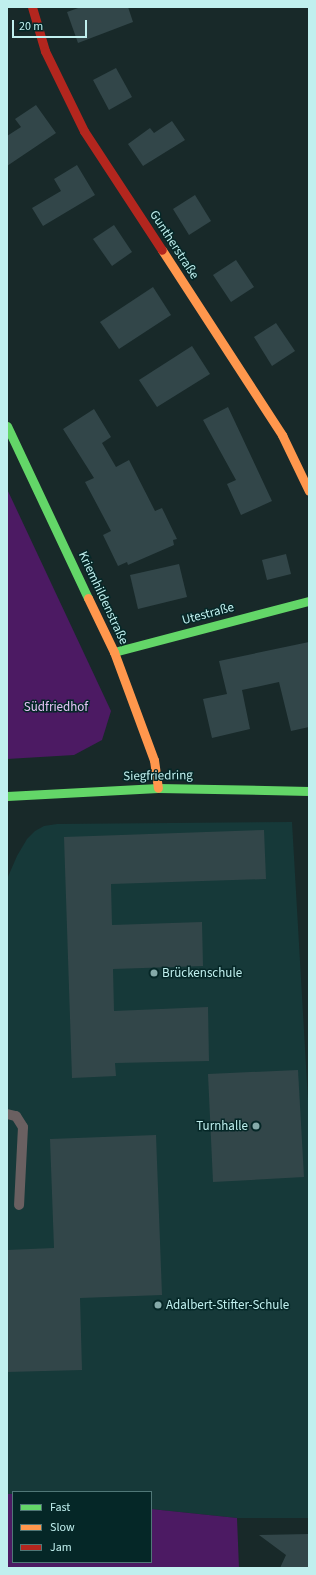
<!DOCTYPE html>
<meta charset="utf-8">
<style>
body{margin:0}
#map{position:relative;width:316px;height:1575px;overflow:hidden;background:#182929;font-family:"Source Sans 3",sans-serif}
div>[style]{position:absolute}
.built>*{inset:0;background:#163939}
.green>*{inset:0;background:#4c1a63}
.building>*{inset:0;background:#324649}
.lane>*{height:10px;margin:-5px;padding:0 5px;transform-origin:5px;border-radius:5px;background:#6a6061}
.fast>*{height:9px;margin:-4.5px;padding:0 4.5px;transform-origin:4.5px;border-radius:4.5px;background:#63d668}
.slow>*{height:9px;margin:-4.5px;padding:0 4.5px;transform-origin:4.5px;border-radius:4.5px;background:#ff974d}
.jam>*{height:9px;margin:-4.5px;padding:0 4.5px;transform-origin:4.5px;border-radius:4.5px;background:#b3261e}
.dots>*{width:11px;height:11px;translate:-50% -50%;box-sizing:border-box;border:2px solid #052727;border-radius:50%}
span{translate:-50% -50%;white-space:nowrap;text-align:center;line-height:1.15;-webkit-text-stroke:3px #052727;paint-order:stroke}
.street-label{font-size:13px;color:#c0efee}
.park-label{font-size:13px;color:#e5c4f6}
.poi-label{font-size:13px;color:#c0efee}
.left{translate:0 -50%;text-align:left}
.right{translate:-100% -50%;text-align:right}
.frame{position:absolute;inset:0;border:8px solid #c0efee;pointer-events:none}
.legend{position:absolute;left:12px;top:1491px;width:140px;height:72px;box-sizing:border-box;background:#052727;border:1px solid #507777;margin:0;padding:5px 7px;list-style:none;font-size:12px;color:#c0efee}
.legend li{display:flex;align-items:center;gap:8px;height:20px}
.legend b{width:20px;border:1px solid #507777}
.scale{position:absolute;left:12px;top:20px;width:75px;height:18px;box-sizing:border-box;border:2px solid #c0efee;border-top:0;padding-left:5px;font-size:12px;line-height:14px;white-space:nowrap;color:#c0efee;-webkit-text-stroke:3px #052727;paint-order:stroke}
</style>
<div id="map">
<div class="built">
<div style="clip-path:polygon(292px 822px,309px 1118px,309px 1518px,237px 1518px,151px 1509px,151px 1492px,7px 1494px,7px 879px,17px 856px,27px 839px,35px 831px,44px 826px,57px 824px)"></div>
</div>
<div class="green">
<div style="clip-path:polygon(7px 489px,111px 711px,102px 740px,74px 755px,7px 759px)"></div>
<div style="clip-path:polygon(7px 1494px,13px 1494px,13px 1562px,151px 1562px,151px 1509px,237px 1518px,239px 1568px,7px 1568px)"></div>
</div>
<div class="building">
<div style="clip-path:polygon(81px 7px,128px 7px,133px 22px,78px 43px,67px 12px)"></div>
<div style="clip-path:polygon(116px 68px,132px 97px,109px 110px,93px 80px)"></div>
<div style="clip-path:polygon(36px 105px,56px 133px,7px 166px,7px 136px,21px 127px,15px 119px)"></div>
<div style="clip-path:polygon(172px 121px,185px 140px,143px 166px,128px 144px,150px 128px,154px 133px)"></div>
<div style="clip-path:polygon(77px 165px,95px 195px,43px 226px,32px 208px,61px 191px,54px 179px)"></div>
<div style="clip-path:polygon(195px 195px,211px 221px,189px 235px,173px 209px)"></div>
<div style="clip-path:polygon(114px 225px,132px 252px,112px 266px,93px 239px)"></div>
<div style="clip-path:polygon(236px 260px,254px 287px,231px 302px,213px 275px)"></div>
<div style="clip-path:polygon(153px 287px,171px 315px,119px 349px,100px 322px)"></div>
<div style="clip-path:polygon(276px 323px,295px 351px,272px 366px,254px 337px)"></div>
<div style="clip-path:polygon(192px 346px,210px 374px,157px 407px,139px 380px)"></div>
<div style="clip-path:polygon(228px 407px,272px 501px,241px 515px,227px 484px,236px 480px,203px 420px)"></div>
<div style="clip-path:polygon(94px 409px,111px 437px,102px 443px,116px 467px,129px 460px,155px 511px,162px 508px,177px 539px,173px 540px,174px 545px,128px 565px,127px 562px,118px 566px,103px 535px,111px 531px,85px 482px,94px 478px,63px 429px)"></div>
<div style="clip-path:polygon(286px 554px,291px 574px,267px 580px,262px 560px)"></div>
<div style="clip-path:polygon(179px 564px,187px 597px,138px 609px,130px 575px)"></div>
<div style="clip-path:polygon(309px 642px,309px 727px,291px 731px,279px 682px,242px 690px,250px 729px,212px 738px,203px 699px,227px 694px,219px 661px)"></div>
<div style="clip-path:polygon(264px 830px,266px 879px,111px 884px,112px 925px,202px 922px,203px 966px,113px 969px,114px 1011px,208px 1007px,209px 1061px,115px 1063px,116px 1076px,72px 1078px,64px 837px)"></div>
<div style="clip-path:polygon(298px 1070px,304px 1177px,213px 1182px,208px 1074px)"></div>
<div style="clip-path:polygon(156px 1135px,162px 1295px,80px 1298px,82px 1370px,7px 1372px,7px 1250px,54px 1248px,50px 1139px)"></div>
<div style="clip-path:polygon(309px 1534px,309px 1568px,280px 1568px,286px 1555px,259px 1535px)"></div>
</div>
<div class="lane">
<div style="left:7px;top:1114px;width:9px;rotate:13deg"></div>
<div style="left:16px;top:1116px;width:13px;rotate:58deg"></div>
<div style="left:23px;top:1127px;width:78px;rotate:92.9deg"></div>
</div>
<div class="fast">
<div style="left:7px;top:426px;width:190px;rotate:64.8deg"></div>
<div style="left:114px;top:652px;width:202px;rotate:-14.7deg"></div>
<div style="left:7px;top:796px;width:151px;rotate:-3deg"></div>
<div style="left:158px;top:788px;width:151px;rotate:1.1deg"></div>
</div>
<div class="slow">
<div style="left:162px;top:250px;width:221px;rotate:57deg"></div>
<div style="left:282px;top:435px;width:62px;rotate:64.3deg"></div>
<div style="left:88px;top:598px;width:60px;rotate:64.3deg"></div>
<div style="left:114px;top:652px;width:115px;rotate:69.7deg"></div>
<div style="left:154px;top:760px;width:28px;rotate:82deg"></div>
</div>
<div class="jam">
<div style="left:32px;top:7px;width:46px;rotate:73.5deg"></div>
<div style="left:45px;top:51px;width:89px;rotate:64deg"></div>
<div style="left:84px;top:131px;width:142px;rotate:56.8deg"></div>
</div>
<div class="dots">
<div style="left:154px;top:973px;background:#85aaa9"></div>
<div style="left:256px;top:1126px;background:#85aaa9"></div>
<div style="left:158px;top:1305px;background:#85aaa9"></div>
</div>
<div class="street-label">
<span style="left:174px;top:245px;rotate:57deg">Guntherstraße</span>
<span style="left:103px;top:598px;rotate:65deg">Kriemhildenstraße</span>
<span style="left:208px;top:614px;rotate:-15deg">Utestraße</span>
<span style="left:158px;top:776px;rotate:-1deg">Siegfriedring</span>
</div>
<div class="park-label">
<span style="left:56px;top:707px">Südfriedhof</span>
</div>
<div class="poi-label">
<span class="left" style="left:162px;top:973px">Brückenschule</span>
<span class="right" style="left:248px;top:1126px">Turnhalle</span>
<span class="left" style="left:166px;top:1305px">Adalbert-Stifter-Schule</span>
</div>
<div class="frame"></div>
<ul class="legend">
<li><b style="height:5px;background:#63d668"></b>Fast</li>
<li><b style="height:5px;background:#ff974d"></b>Slow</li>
<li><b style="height:5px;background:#b3261e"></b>Jam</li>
</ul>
<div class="scale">20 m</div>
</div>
